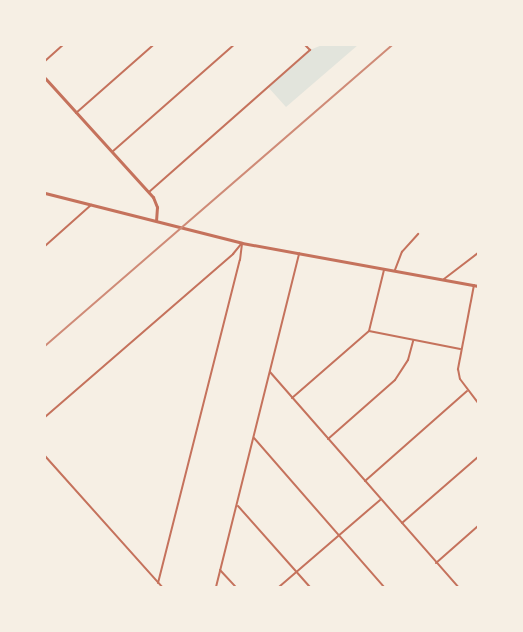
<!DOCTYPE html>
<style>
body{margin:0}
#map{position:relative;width:523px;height:632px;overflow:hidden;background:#f6efe4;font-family:Figtree,sans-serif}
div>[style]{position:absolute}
.green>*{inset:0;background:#e2e4dc}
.service>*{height:1.5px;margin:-0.75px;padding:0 0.75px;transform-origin:0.75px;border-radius:0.75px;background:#c5725c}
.minor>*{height:2px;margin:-1px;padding:0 1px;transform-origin:1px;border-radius:1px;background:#c5725c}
.tertiary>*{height:3px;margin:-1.5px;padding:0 1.5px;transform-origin:1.5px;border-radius:1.5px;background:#c5725c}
.rail>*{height:1.5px;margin:-0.75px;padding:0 0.75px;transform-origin:0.75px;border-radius:0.75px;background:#cf8b77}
span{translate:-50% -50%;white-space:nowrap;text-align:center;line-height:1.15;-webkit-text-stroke:4.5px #f6efe4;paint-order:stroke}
.frame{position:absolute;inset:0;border:46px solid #f6efe4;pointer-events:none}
</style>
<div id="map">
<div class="green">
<div style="clip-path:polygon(322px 45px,358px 45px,286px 107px,268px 87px,310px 50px)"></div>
</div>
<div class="service">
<div style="left:395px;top:270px;width:19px;rotate:-69deg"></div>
<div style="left:402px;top:252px;width:24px;rotate:-48deg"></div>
<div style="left:279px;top:587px;width:133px;rotate:-40.7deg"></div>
</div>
<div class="minor">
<div style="left:45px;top:61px;width:24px;rotate:-42deg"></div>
<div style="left:76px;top:113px;width:103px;rotate:-41.4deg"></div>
<div style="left:112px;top:152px;width:162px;rotate:-41.3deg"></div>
<div style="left:149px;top:192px;width:215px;rotate:-41.4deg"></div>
<div style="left:310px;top:50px;width:7px;rotate:-135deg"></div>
<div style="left:45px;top:246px;width:62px;rotate:-41.7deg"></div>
<div style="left:444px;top:279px;width:43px;rotate:-37.4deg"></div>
<div style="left:474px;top:285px;width:86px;rotate:100.8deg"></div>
<div style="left:458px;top:369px;width:10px;rotate:79deg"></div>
<div style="left:460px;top:379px;width:30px;rotate:53deg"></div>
<div style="left:369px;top:331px;width:93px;rotate:11.2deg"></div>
<div style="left:270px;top:372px;width:286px;rotate:48.8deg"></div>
<div style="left:292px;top:398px;width:102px;rotate:-41deg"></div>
<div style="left:369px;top:331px;width:63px;rotate:-76.2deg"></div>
<div style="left:45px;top:417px;width:249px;rotate:-40.9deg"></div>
<div style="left:233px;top:254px;width:14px;rotate:-51deg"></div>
<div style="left:254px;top:438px;width:198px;rotate:48.9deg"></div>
<div style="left:328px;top:439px;width:89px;rotate:-41.4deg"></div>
<div style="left:395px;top:380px;width:24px;rotate:-57deg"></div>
<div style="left:408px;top:360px;width:20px;rotate:-75deg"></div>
<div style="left:45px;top:456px;width:176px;rotate:48.2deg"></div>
<div style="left:365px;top:481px;width:136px;rotate:-41.4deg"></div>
<div style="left:238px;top:506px;width:108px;rotate:48.4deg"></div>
<div style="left:402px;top:523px;width:101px;rotate:-41deg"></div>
<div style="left:436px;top:563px;width:56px;rotate:-41.4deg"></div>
<div style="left:220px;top:570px;width:23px;rotate:47deg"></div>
<div style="left:158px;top:583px;width:333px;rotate:-75.8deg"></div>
<div style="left:240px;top:260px;width:17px;rotate:-83deg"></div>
<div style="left:216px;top:587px;width:344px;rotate:-76deg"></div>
</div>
<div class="tertiary">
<div style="left:45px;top:78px;width:161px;rotate:47.8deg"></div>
<div style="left:153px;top:197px;width:11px;rotate:68deg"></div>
<div style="left:157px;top:207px;width:13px;rotate:94deg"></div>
<div style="left:45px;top:193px;width:203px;rotate:14.2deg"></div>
<div style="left:242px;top:243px;width:240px;rotate:10.3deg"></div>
</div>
<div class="rail">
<div style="left:45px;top:346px;width:459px;rotate:-40.9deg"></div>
</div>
<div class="frame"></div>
</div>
